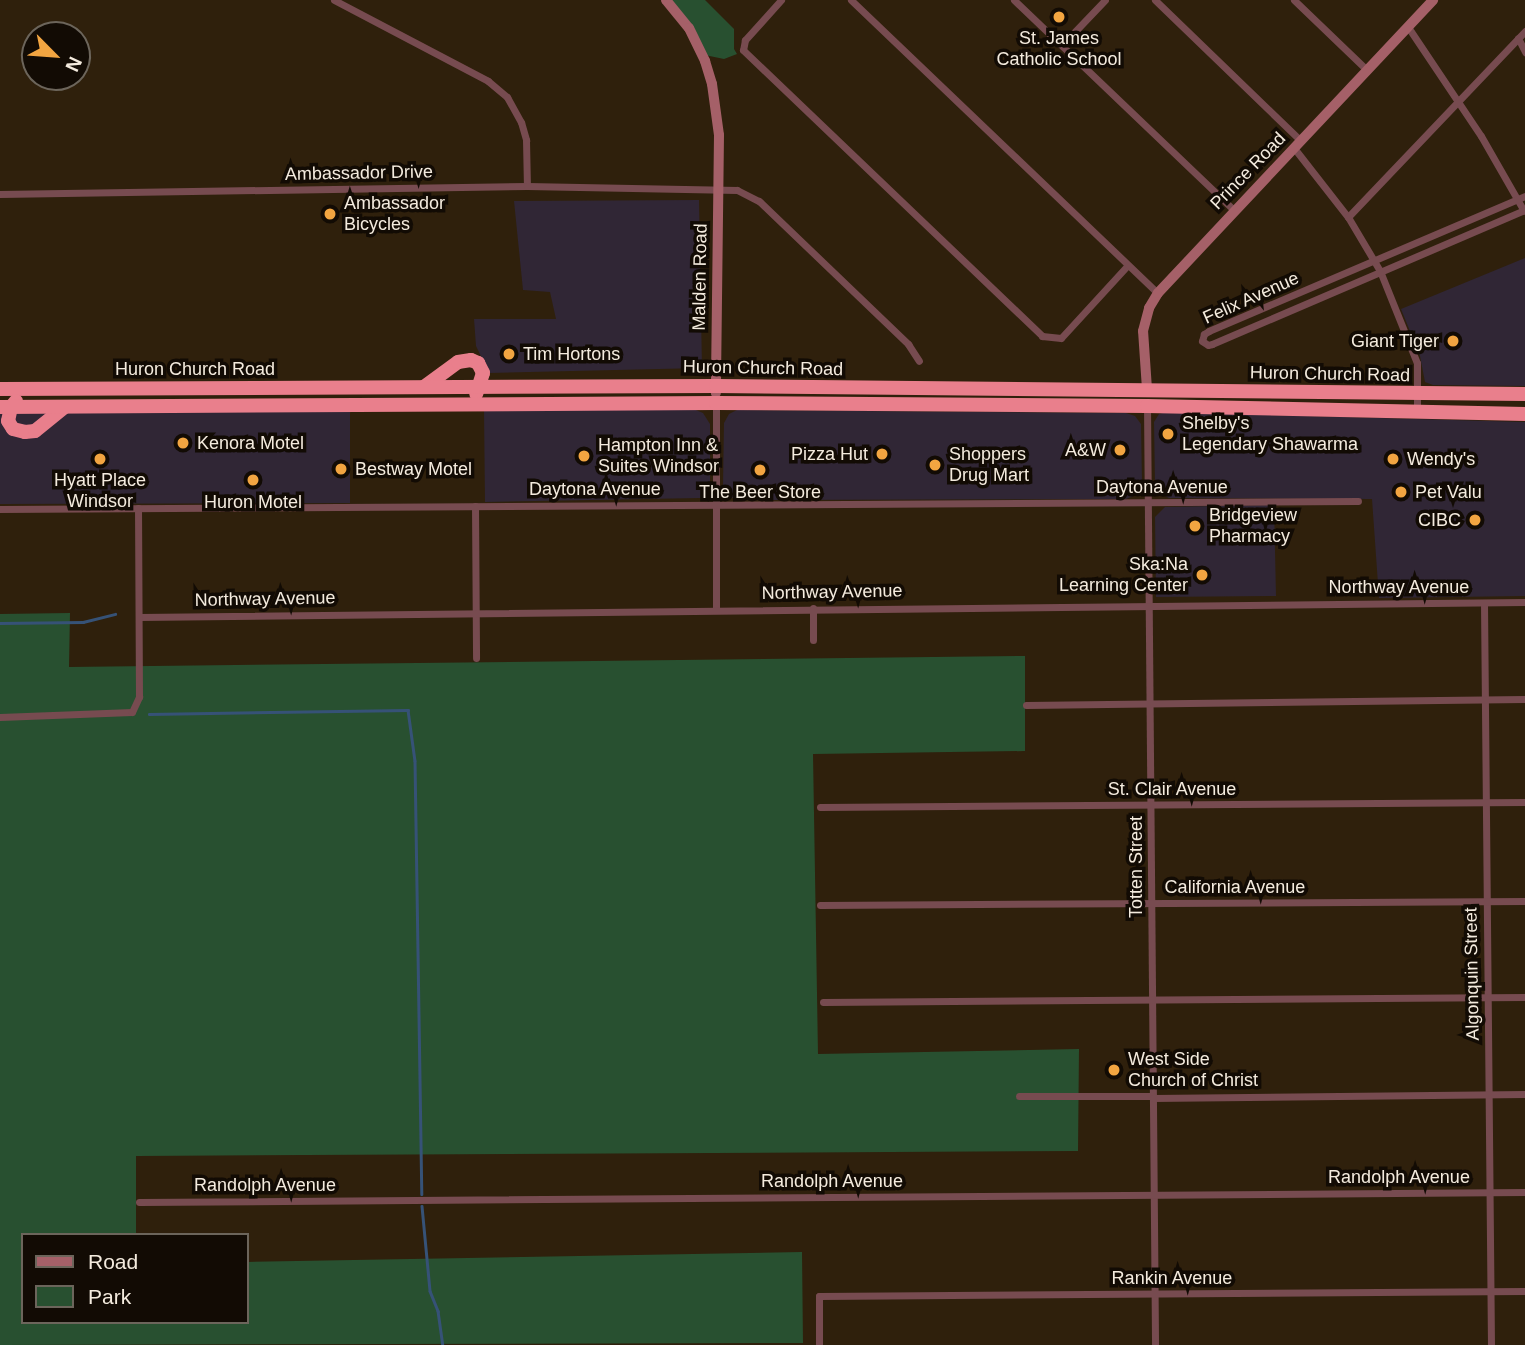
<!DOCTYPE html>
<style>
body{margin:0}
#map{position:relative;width:1525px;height:1345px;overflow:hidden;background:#2f200c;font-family:Arial,sans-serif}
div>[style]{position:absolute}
.commercial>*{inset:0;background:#302635}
.green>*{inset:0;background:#285030}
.stream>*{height:2.5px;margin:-1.25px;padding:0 1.25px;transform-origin:1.25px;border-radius:1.25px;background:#365277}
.street>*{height:7px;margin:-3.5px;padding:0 3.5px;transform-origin:3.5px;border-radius:3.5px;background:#774b50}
.secondary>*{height:10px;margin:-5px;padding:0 5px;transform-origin:5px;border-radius:5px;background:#a56068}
.highway>*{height:14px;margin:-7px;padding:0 7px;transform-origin:7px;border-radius:7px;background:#e97f8c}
.dots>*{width:19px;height:19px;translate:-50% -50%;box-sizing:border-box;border:4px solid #120b04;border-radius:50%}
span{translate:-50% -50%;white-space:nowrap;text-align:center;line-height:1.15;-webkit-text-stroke:7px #120b04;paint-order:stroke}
.poi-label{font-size:18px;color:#f4ebde}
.left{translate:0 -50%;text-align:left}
.right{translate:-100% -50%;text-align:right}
.street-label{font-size:18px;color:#f4ebde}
.legend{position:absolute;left:21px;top:1233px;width:228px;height:91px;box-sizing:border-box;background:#120b04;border:2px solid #6c655b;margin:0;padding:9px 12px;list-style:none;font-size:21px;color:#f4ebde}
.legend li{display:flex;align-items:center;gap:14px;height:35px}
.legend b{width:35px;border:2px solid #6c655b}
.north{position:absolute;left:21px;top:21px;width:70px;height:70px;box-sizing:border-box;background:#120b04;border:2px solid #6c655b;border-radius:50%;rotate:115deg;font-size:19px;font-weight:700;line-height:28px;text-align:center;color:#f4ebde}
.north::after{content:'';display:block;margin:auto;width:24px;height:32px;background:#f2a541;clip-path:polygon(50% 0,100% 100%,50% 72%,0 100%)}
</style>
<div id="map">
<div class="commercial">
<div style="clip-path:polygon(699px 200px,702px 368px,489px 373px,476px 346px,474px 319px,556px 319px,550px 292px,523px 290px,514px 201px)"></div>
<div style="clip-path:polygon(1525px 258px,1525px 386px,1433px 385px,1425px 382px,1420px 356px,1401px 309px)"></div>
<div style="clip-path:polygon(350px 408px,350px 503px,0 504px,0 412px)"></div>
<div style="clip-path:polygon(691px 408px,703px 413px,710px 424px,710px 487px,700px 498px,485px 502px,484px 409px)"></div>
<div style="clip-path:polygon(737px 410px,1126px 413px,1135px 416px,1141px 424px,1142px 484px,1136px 495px,1126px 499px,737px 500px,727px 495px,723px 486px,724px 423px,729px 414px)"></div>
<div style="clip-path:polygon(1166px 412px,1525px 422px,1525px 596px,1379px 598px,1372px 499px,1169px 498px,1159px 493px,1155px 485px,1154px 422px,1159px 414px)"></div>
<div style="clip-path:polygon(1274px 505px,1276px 596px,1156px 597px,1155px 517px,1165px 507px)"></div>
</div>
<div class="green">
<div style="clip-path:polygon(666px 0,705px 0,734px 29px,734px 49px,737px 54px,724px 59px,700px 54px)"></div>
<div style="clip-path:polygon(70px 613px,69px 667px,1025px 656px,1025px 751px,813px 754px,818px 1054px,1079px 1049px,1078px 1151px,136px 1156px,136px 1235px,23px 1235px,23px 1322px,247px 1322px,247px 1262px,802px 1252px,803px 1343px,0 1345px,0 614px)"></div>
</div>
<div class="stream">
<div style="left:0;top:623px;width:83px;rotate:-0.7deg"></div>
<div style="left:83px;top:622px;width:33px;rotate:-14deg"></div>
<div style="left:149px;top:714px;width:259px;rotate:-0.9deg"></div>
<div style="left:408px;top:710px;width:51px;rotate:82.2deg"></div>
<div style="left:415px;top:761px;width:433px;rotate:89.1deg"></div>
<div style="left:422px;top:1206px;width:85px;rotate:84.6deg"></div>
<div style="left:430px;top:1291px;width:22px;rotate:68deg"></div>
<div style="left:438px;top:1311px;width:34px;rotate:82deg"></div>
</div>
<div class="street">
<div style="left:334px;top:0;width:174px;rotate:27.7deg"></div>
<div style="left:488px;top:81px;width:25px;rotate:40deg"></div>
<div style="left:507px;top:97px;width:29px;rotate:61deg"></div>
<div style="left:521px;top:122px;width:19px;rotate:74deg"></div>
<div style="left:526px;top:140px;width:46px;rotate:88.8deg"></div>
<div style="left:781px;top:0;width:54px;rotate:132deg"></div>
<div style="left:745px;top:40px;width:10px;rotate:101deg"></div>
<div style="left:743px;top:50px;width:414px;rotate:43.7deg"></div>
<div style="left:1042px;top:336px;width:19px;rotate:6deg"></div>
<div style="left:1061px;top:338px;width:98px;rotate:-47.5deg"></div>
<div style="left:851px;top:0;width:424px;rotate:43.7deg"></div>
<div style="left:1014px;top:0;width:304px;rotate:43.7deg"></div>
<div style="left:1155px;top:0;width:203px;rotate:44deg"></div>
<div style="left:1294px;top:0;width:101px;rotate:43.8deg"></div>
<div style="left:1408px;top:27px;width:131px;rotate:56.2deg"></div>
<div style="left:1481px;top:136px;width:86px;rotate:60.2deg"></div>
<div style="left:1518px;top:38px;width:16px;rotate:63deg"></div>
<div style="left:1062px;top:45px;width:62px;rotate:-46.3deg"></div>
<div style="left:1294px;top:148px;width:88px;rotate:52deg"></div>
<div style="left:1348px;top:217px;width:63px;rotate:59.3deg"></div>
<div style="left:1380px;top:271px;width:99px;rotate:68.1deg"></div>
<div style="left:1417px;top:363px;width:49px;rotate:90deg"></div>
<div style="left:0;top:194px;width:527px;rotate:-0.87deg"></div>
<div style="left:527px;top:186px;width:210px;rotate:1.1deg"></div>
<div style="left:737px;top:190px;width:25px;rotate:27deg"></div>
<div style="left:759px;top:201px;width:207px;rotate:43.8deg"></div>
<div style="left:908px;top:344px;width:20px;rotate:57deg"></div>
<div style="left:1525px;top:196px;width:344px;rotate:156.9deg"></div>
<div style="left:1209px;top:331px;width:6px;rotate:149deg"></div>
<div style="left:1204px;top:334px;width:7px;rotate:106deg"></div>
<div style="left:1202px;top:341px;width:7px;rotate:34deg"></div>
<div style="left:1208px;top:345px;width:4px;rotate:-14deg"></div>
<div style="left:1212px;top:344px;width:340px;rotate:-23.2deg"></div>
<div style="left:1348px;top:217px;width:257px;rotate:-46.4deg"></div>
<div style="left:716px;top:403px;width:206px;rotate:90deg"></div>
<div style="left:1147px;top:404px;width:941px;rotate:89.51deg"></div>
<div style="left:475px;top:506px;width:152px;rotate:89.6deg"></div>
<div style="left:0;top:509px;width:1358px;rotate:-0.34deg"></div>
<div style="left:1484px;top:603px;width:742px;rotate:89.46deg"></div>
<div style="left:139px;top:617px;width:1386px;rotate:-0.62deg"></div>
<div style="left:813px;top:640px;width:32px;rotate:-90deg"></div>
<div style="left:1026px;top:705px;width:499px;rotate:-0.7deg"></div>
<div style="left:0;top:717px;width:132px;rotate:-2.2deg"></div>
<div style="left:132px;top:712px;width:17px;rotate:-65deg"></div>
<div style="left:139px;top:697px;width:189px;rotate:-90.3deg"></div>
<div style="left:820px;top:807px;width:705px;rotate:-0.41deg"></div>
<div style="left:820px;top:905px;width:705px;rotate:-0.33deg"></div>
<div style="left:823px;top:1002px;width:702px;rotate:-0.41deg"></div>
<div style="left:1019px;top:1096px;width:134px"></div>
<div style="left:1153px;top:1098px;width:372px;rotate:-0.6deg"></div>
<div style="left:139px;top:1202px;width:1386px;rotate:-0.41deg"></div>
<div style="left:819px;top:1345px;width:49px;rotate:-90deg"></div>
<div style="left:819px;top:1296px;width:706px;rotate:-0.41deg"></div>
</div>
<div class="secondary">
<div style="left:666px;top:0;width:36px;rotate:51deg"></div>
<div style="left:689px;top:28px;width:37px;rotate:64deg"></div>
<div style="left:705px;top:61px;width:24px;rotate:73deg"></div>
<div style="left:712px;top:84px;width:51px;rotate:82.2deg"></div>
<div style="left:719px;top:135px;width:258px;rotate:90.7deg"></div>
<div style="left:1147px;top:389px;width:58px;rotate:-93.9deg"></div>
<div style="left:1143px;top:331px;width:24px;rotate:-75deg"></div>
<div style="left:1149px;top:308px;width:17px;rotate:-59deg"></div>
<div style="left:1158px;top:293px;width:402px;rotate:-46.8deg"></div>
</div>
<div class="highway">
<div style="left:424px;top:387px;width:42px;rotate:-36.3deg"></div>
<div style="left:458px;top:362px;width:13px;rotate:-9deg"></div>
<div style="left:471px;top:360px;width:8px;rotate:23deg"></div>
<div style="left:478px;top:363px;width:11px;rotate:63deg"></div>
<div style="left:483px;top:373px;width:22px;rotate:108deg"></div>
<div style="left:0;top:389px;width:716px;rotate:-0.24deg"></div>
<div style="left:716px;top:386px;width:809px;rotate:0.57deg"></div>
<div style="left:16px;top:401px;width:8px;rotate:130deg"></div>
<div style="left:11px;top:407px;width:14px;rotate:102deg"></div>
<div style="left:8px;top:421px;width:9px;rotate:58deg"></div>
<div style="left:13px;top:429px;width:12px;rotate:14deg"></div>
<div style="left:25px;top:432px;width:10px;rotate:-6deg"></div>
<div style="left:35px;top:431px;width:38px;rotate:-39deg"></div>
<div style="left:0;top:407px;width:716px;rotate:-0.32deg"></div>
<div style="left:716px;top:403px;width:431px;rotate:0.4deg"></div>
<div style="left:1147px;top:406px;width:378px;rotate:1.2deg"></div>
</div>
<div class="dots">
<div style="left:1059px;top:17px;background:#f2a541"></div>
<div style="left:330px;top:214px;background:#f2a541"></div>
<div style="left:1453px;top:341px;background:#f2a541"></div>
<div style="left:509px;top:354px;background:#f2a541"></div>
<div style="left:1168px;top:434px;background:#f2a541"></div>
<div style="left:183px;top:443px;background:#f2a541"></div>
<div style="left:1120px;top:450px;background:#f2a541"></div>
<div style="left:882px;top:454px;background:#f2a541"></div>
<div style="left:584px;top:456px;background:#f2a541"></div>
<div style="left:100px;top:459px;background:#f2a541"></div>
<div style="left:1393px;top:459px;background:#f2a541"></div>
<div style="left:935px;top:465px;background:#f2a541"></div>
<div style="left:341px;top:469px;background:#f2a541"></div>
<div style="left:760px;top:470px;background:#f2a541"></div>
<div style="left:253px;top:480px;background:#f2a541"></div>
<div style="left:1401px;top:492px;background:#f2a541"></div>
<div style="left:1475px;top:520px;background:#f2a541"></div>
<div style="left:1195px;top:526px;background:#f2a541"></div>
<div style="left:1202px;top:575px;background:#f2a541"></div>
<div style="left:1114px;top:1070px;background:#f2a541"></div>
</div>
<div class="poi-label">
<span style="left:1059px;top:49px">St. James<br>Catholic School</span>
<span class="left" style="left:344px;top:214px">Ambassador<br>Bicycles</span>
<span class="right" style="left:1439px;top:341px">Giant Tiger</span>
<span class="left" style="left:523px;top:354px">Tim Hortons</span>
<span class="left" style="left:1182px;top:434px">Shelby's<br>Legendary Shawarma</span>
<span class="left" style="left:197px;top:443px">Kenora Motel</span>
<span class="left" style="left:598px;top:456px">Hampton Inn &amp;<br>Suites Windsor</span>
<span class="right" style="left:1106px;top:450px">A&amp;W</span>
<span class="right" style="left:868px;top:454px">Pizza Hut</span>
<span class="left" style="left:949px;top:465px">Shoppers<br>Drug Mart</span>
<span class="left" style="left:1407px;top:459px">Wendy's</span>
<span class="left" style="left:355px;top:469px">Bestway Motel</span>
<span style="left:100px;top:491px">Hyatt Place<br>Windsor</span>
<span style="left:760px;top:492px">The Beer Store</span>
<span class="left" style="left:1415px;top:492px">Pet Valu</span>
<span style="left:253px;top:502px">Huron Motel</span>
<span class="left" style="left:1209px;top:526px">Bridgeview<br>Pharmacy</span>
<span class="right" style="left:1461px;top:520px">CIBC</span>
<span class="right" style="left:1188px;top:575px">Ska:Na<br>Learning Center</span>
<span class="left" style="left:1128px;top:1070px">West Side<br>Church of Christ</span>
</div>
<div class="street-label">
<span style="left:1248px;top:171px;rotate:-46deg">Prince Road</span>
<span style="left:359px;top:173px;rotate:-1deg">Ambassador Drive</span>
<span style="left:700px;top:277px;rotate:-89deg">Malden Road</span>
<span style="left:1251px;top:298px;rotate:-24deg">Felix Avenue</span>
<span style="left:763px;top:368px;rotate:1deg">Huron Church Road</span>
<span style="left:195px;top:369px">Huron Church Road</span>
<span style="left:1330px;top:374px;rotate:1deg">Huron Church Road</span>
<span style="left:1162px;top:487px">Daytona Avenue</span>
<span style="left:595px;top:489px">Daytona Avenue</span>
<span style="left:1399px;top:587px">Northway Avenue</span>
<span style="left:832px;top:592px;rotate:-1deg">Northway Avenue</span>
<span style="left:265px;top:599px;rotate:-1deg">Northway Avenue</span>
<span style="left:1172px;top:789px">St. Clair Avenue</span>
<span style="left:1136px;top:867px;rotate:-90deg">Totten Street</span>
<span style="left:1235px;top:887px">California Avenue</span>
<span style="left:1472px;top:974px;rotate:-91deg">Algonquin Street</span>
<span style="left:1399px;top:1177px">Randolph Avenue</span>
<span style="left:832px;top:1181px">Randolph Avenue</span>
<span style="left:265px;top:1185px">Randolph Avenue</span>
<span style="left:1172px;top:1278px">Rankin Avenue</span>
</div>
<ul class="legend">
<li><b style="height:9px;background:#a56068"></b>Road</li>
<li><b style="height:19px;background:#285030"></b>Park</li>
</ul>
<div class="north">N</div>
</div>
